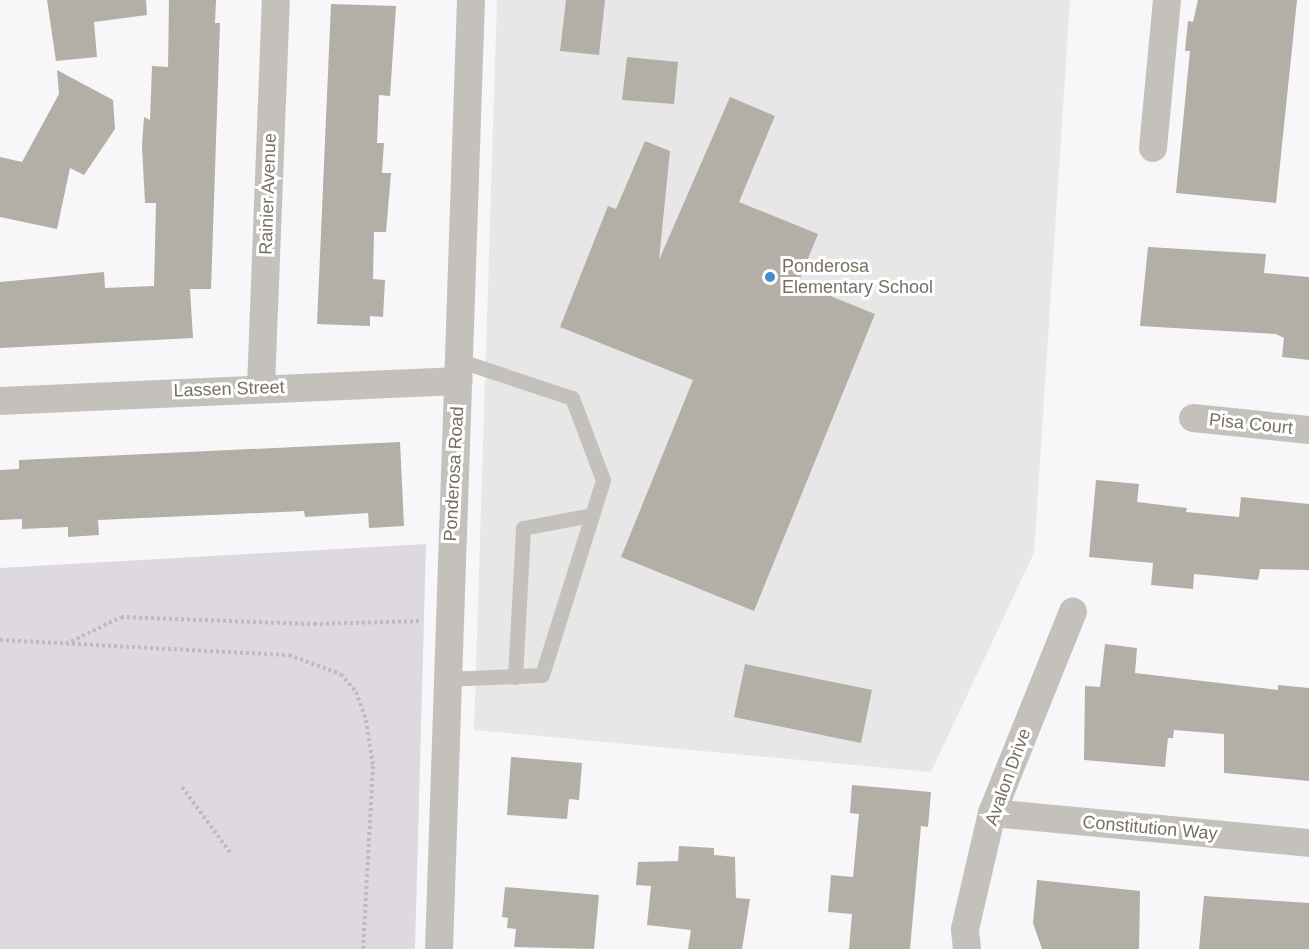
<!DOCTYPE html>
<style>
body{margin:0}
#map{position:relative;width:1309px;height:949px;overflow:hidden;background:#f7f7f9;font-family:Arial,sans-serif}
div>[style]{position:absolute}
.built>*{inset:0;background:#e7e7e7}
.green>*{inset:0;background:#ded8df}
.building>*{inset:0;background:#b3aea6}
.path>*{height:4px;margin-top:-2px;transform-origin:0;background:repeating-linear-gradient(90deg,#bebdb9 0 3px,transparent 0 6px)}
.service>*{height:15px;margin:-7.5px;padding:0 7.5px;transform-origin:7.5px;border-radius:7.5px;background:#c4c1bc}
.minor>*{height:28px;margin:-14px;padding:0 14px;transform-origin:14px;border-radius:14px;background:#c4c1bc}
.dots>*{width:16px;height:16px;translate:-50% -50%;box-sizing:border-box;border:3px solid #fff;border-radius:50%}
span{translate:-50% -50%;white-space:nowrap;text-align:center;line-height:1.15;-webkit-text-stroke:6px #fff;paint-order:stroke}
.street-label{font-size:18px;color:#787163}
.poi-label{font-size:18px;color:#787163}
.left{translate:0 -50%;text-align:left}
</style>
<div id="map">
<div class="built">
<div style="clip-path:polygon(497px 0,1070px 0,1034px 553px,931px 772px,474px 730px)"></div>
</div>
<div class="green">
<div style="clip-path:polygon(426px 544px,415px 949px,0 949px,0 568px)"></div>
</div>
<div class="building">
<div style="clip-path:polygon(47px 0,146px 0,147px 15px,94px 22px,97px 57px,56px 61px)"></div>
<div style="clip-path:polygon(169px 0,216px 0,215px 23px,220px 23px,211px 289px,190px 289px,193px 338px,0 348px,0 282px,104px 272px,105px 288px,154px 286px,156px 203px,145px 203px,142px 146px,144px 117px,150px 120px,152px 66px,168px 67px)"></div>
<div style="clip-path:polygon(566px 0,605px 0,599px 55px,560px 51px)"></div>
<div style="clip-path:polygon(1198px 0,1297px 0,1276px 203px,1176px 193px,1190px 51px,1185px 51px,1188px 21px,1193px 22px)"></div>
<div style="clip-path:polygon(331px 4px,396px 6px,390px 96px,379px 95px,377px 143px,384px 143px,382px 173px,391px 173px,386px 232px,374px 232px,373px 279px,385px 280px,383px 317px,370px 316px,370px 326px,317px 324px)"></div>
<div style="clip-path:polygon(627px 57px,678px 62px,674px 104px,622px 100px)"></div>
<div style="clip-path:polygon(57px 70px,113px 100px,115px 129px,84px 175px,70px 168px,57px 229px,0 217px,0 157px,22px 162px,59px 94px)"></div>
<div style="clip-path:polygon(730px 97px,775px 116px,739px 202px,818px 234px,798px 283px,875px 314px,754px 611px,621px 557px,693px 380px,560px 327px,608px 206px,616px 209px,645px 141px,670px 151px,659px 260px)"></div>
<div style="clip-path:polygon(1148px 247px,1266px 254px,1264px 273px,1309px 277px,1309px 360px,1282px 357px,1284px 338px,1276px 334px,1140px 326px)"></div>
<div style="clip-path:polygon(400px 442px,404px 526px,369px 528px,368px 513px,305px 517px,304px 511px,98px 520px,99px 535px,68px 537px,68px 527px,22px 529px,22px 519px,0 520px,0 470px,19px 469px,19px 460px)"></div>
<div style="clip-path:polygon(1096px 480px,1139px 484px,1137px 502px,1187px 508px,1186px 512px,1239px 517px,1241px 497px,1309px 504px,1309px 570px,1260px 569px,1258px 580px,1194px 574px,1193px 589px,1151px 585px,1153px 563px,1089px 557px)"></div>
<div style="clip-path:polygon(1105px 644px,1137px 648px,1135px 673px,1278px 690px,1278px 685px,1309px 688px,1309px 781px,1224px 773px,1224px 734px,1174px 730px,1173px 738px,1168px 738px,1165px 767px,1084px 760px,1085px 686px,1100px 687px)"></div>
<div style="clip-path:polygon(745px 664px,872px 690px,861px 743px,734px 717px)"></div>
<div style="clip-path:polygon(511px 757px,582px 763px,579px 800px,569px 799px,567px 819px,507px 815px)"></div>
<div style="clip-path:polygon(852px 785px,931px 792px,928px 827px,921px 826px,910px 949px,849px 949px,852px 914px,828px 912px,831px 875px,853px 877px,859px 814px,850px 813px)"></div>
<div style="clip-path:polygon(679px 846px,714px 848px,714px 855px,735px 857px,736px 898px,750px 899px,742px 949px,688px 949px,691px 930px,647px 925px,651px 886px,636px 885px,638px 862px,678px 861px)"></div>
<div style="clip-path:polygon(1037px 880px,1140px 891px,1139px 949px,1042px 949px,1033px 923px)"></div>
<div style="clip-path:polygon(505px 887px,599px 895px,594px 949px,514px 947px,516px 929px,507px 928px,508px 918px,502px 917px)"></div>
<div style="clip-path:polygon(1204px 896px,1309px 903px,1309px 949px,1199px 949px)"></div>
</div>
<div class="path">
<div style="left:0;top:640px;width:289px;rotate:3deg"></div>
<div style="left:289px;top:655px;width:55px;rotate:20.1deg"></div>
<div style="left:341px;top:674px;width:23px;rotate:50deg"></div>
<div style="left:356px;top:692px;width:30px;rotate:70deg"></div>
<div style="left:366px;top:720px;width:47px;rotate:81.3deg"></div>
<div style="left:373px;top:766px;width:183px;rotate:93.1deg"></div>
<div style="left:66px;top:644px;width:61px;rotate:-26.1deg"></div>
<div style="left:121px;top:617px;width:193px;rotate:2.1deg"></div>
<div style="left:314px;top:624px;width:106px;rotate:-1.6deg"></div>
<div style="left:182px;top:787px;width:84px;rotate:53.7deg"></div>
</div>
<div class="service">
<div style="left:515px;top:677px;width:149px;rotate:-86.9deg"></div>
<div style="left:523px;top:528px;width:70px;rotate:-10.7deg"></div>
<div style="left:446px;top:679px;width:96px;rotate:-2.4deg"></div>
<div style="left:542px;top:675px;width:204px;rotate:-72.6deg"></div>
<div style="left:603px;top:480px;width:88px;rotate:-110.7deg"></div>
<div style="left:572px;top:398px;width:120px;rotate:-161.6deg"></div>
</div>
<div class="minor">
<div style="left:1153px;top:148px;width:149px;rotate:-84.6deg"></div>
<div style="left:261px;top:387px;width:387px;rotate:-87.8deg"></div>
<div style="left:0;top:401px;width:459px;rotate:-2.5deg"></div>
<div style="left:1193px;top:418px;width:117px;rotate:5.9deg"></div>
<div style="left:992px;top:813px;width:318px;rotate:5.4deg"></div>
<div style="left:439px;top:949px;width:950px;rotate:-88.07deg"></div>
<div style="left:967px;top:949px;width:20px;rotate:-96deg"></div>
<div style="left:965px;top:929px;width:119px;rotate:-76.9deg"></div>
<div style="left:992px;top:813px;width:217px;rotate:-68.1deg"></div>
</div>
<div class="dots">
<div style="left:770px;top:277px;background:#418dce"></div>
</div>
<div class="street-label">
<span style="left:268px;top:194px;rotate:-88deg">Rainier Avenue</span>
<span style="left:229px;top:389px;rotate:-2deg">Lassen Street</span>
<span style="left:1251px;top:424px;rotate:6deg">Pisa Court</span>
<span style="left:454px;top:474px;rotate:-87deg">Ponderosa Road</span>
<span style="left:1008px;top:777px;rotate:-70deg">Avalon Drive</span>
<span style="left:1150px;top:828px;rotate:5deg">Constitution Way</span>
</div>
<div class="poi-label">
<span class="left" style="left:782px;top:277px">Ponderosa<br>Elementary School</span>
</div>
</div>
